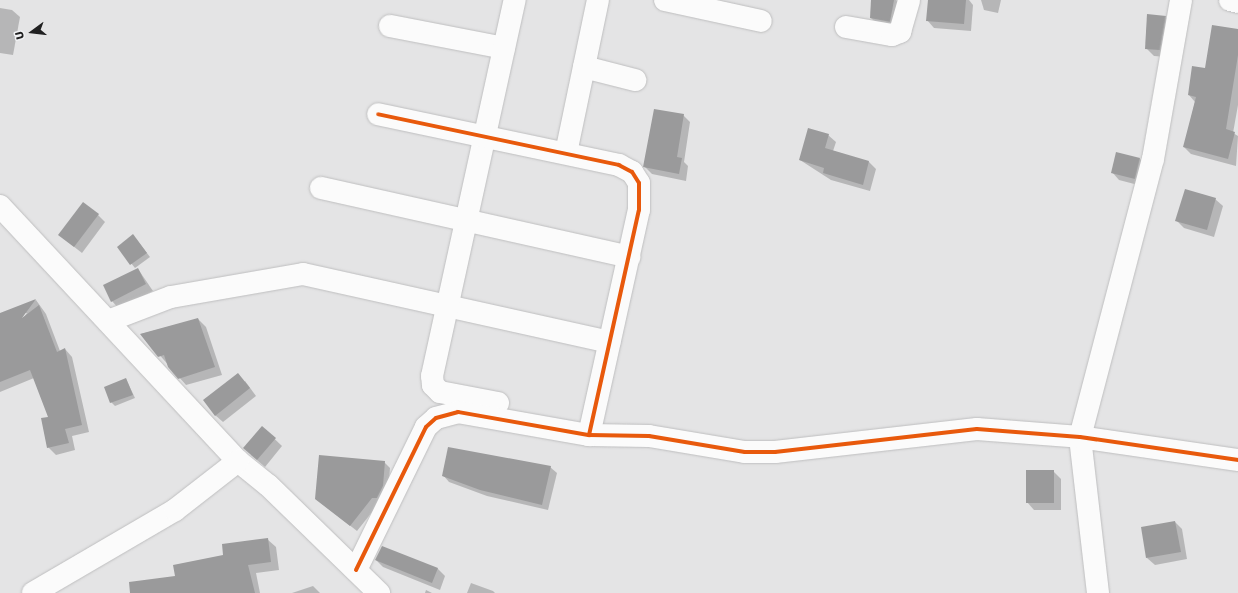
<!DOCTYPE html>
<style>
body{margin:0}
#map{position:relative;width:1238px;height:593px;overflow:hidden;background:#e4e4e5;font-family:Rubik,sans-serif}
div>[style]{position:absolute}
.shadow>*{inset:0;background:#0003}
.building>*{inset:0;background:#9a9a9b}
.roads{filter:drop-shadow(0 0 1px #bebebf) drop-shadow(0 0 1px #bebebf)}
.minor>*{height:22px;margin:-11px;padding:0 11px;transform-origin:11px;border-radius:11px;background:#fbfbfb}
.cycleway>*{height:4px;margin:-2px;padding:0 2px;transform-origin:2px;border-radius:2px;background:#e8590c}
span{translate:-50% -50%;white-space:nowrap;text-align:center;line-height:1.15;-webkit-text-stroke:4px #f0f1f3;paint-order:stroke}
.north{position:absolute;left:12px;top:12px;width:40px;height:40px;-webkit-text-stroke:3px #f0f1f3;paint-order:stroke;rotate:255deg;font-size:11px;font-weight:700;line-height:16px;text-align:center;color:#202021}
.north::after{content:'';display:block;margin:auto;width:14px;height:18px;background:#202021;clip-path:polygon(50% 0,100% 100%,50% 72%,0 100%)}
</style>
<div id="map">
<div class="shadow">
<div style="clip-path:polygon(872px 0,896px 0,901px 5px,897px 29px,878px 25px,871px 18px)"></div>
<div style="clip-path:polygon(929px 0,969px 0,973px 5px,971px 31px,934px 28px,927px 20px)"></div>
<div style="clip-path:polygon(981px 0,1001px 0,998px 13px,984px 10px)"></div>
<div style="clip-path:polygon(0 8px,12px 10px,20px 17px,13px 55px,0 53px)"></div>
<div style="clip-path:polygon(1165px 17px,1172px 24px,1167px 57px,1154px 56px,1146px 48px)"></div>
<div style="clip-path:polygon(1238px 30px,1238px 105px,1233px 133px,1238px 136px,1236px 166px,1191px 154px,1184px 147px,1195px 102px,1189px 95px)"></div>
<div style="clip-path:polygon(683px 115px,690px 122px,684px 162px,688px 166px,686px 181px,652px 174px,644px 166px)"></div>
<div style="clip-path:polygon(828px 135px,836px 142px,833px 151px,869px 162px,876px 169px,870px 191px,831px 180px,800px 160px)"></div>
<div style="clip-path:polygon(1117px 153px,1140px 159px,1147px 166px,1142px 186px,1119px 180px,1112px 172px)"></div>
<div style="clip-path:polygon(1215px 199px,1223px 206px,1214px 237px,1184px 228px,1176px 220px)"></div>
<div style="clip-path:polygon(98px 215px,105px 222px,82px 253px,59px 235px)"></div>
<div style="clip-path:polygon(136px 239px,150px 257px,135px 268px,118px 247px)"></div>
<div style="clip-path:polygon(138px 269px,153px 291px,119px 309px,112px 301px)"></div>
<div style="clip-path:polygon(evenodd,36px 300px,46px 314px,60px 351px,65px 349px,72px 357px,89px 432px,72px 436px,75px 450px,56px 455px,48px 447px,49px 417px,34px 378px,0 392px,0 314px,36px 300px,24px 313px,27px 313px,20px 323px,18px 322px,24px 313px)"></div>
<div style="clip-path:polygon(198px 319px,206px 327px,222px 375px,186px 385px,141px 334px)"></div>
<div style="clip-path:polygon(126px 379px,135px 398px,115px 406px,111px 402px)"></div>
<div style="clip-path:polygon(245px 381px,256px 396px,223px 422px,215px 415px)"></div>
<div style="clip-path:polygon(262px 427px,282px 446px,265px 467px,251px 455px)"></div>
<div style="clip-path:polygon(384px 462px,390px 468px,388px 492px,357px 531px,316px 499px)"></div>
<div style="clip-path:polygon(550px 467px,557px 473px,548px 510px,487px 496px,449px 482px,443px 475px)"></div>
<div style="clip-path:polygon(1053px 471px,1061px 479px,1061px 510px,1034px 510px,1027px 502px)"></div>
<div style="clip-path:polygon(1175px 522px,1182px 529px,1187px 559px,1155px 565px,1147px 558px)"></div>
<div style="clip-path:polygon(267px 539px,276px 547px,279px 570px,256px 573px,260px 593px,154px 593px,176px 577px)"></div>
<div style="clip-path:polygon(382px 547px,438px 569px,445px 576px,440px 590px,383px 567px,376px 560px)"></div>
<div style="clip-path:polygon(471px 583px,493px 591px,495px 593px,467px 593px)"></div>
<div style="clip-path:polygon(313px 586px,320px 593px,292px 593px)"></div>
<div style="clip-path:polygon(426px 590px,432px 593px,425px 593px)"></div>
</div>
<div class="building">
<div style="clip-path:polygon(871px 0,894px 0,890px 22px,870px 18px)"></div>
<div style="clip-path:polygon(928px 0,966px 0,964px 24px,926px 21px)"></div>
<div style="clip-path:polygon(1147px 14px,1166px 16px,1160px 50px,1145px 49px)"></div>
<div style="clip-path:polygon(1212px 25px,1238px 29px,1238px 55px,1226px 129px,1235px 132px,1228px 159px,1183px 147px,1196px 97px,1188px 95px,1192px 66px,1205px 68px)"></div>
<div style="clip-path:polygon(654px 109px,684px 114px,677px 157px,682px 158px,679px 174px,643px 167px)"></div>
<div style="clip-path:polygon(808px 128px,829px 134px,825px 148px,869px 161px,863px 185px,823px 173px,824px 168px,799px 160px)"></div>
<div style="clip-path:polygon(1116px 152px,1140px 158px,1135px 179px,1111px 173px)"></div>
<div style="clip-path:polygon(1185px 189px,1216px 198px,1207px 230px,1175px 221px)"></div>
<div style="clip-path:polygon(83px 202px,99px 214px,74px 247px,58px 235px)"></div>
<div style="clip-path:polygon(133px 234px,147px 253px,130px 265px,117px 247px)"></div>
<div style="clip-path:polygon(138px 268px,146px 284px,111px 302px,103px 285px)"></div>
<div style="clip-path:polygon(36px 299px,22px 318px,39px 305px,57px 352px,65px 348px,82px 425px,65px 429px,69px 443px,47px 448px,41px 418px,48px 417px,30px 370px,0 382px,0 313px)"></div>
<div style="clip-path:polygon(198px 318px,215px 367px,178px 379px,168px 367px,164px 355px,158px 357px,140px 334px)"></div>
<div style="clip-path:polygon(238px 373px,250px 388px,215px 416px,203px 400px)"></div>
<div style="clip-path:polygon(126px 378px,133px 395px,110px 403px,104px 387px)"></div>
<div style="clip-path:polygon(262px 426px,276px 438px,257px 460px,243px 448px)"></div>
<div style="clip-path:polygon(448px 447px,551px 466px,542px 505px,480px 490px,442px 476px)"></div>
<div style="clip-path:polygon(319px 455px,385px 461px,383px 486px,377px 498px,372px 498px,350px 526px,315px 499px)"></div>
<div style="clip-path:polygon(1026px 470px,1054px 470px,1054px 503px,1026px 503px)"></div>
<div style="clip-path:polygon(1175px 521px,1181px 552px,1146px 558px,1141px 527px)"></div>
<div style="clip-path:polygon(268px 538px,271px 562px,248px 565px,255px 593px,130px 593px,129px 582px,175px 576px,173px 565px,223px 555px,222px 544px)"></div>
<div style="clip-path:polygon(382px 546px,438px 568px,432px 583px,375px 560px)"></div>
</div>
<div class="roads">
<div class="minor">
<div style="left:665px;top:0;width:98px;rotate:12.3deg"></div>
<div style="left:1230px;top:0;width:8px;rotate:14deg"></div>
<div style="left:390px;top:26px;width:116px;rotate:10.9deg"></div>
<div style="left:846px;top:27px;width:47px;rotate:9.9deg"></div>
<div style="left:892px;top:35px;width:9px;rotate:-21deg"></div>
<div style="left:900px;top:32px;width:33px;rotate:-74deg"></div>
<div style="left:584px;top:67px;width:53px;rotate:14.3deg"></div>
<div style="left:566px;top:153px;width:156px;rotate:-78.2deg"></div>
<div style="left:321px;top:188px;width:316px;rotate:12.6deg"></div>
<div style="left:0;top:206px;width:349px;rotate:47deg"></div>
<div style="left:238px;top:461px;width:38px;rotate:39deg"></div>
<div style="left:268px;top:485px;width:155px;rotate:44.2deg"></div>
<div style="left:108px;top:321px;width:67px;rotate:-20.9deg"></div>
<div style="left:171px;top:297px;width:134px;rotate:-9.9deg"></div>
<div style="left:303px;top:274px;width:314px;rotate:12.5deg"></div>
<div style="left:498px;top:403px;width:59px;rotate:-169.3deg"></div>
<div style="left:440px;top:392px;width:10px;rotate:-135deg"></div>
<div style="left:433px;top:385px;width:9px;rotate:-96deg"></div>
<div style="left:432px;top:376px;width:385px;rotate:-77.6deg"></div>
<div style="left:589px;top:435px;width:60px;rotate:1deg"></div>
<div style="left:649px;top:436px;width:97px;rotate:9.5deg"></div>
<div style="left:745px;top:452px;width:30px"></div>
<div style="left:775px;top:452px;width:203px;rotate:-6.5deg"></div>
<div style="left:977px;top:429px;width:103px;rotate:4.4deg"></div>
<div style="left:1080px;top:437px;width:160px;rotate:8.3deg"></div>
<div style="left:356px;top:570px;width:159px;rotate:-63.9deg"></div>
<div style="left:426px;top:427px;width:13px;rotate:-42deg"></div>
<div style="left:436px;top:418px;width:23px;rotate:-15deg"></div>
<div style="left:458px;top:412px;width:133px;rotate:10deg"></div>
<div style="left:589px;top:435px;width:230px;rotate:-77.5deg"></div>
<div style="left:639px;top:210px;width:27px;rotate:-90deg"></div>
<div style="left:639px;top:183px;width:13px;rotate:-122deg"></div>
<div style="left:632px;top:172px;width:15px;rotate:-152deg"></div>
<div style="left:619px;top:165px;width:246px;rotate:-168.1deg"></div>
<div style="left:33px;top:593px;width:164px;rotate:-30.3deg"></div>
<div style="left:175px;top:510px;width:80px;rotate:-37.9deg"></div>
<div style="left:1098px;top:593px;width:157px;rotate:-96.6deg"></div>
<div style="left:1080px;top:437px;width:287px;rotate:-75.3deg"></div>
<div style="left:1153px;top:159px;width:161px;rotate:-80deg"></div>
</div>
</div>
<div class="cycleway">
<div style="left:589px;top:435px;width:60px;rotate:1deg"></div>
<div style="left:649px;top:436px;width:97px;rotate:9.5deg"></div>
<div style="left:745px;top:452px;width:30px"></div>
<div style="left:775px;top:452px;width:203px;rotate:-6.5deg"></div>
<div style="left:977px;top:429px;width:103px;rotate:4.4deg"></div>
<div style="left:1080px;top:437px;width:160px;rotate:8.3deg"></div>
<div style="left:356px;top:570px;width:159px;rotate:-63.9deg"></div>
<div style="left:426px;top:427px;width:13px;rotate:-42deg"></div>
<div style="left:436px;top:418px;width:23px;rotate:-15deg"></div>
<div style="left:458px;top:412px;width:133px;rotate:10deg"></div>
<div style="left:589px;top:435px;width:230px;rotate:-77.5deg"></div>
<div style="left:639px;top:210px;width:27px;rotate:-90deg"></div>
<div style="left:639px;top:183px;width:13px;rotate:-122deg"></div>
<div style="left:632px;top:172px;width:15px;rotate:-152deg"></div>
<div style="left:619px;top:165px;width:246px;rotate:-168.1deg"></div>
</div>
<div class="north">U</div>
</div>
